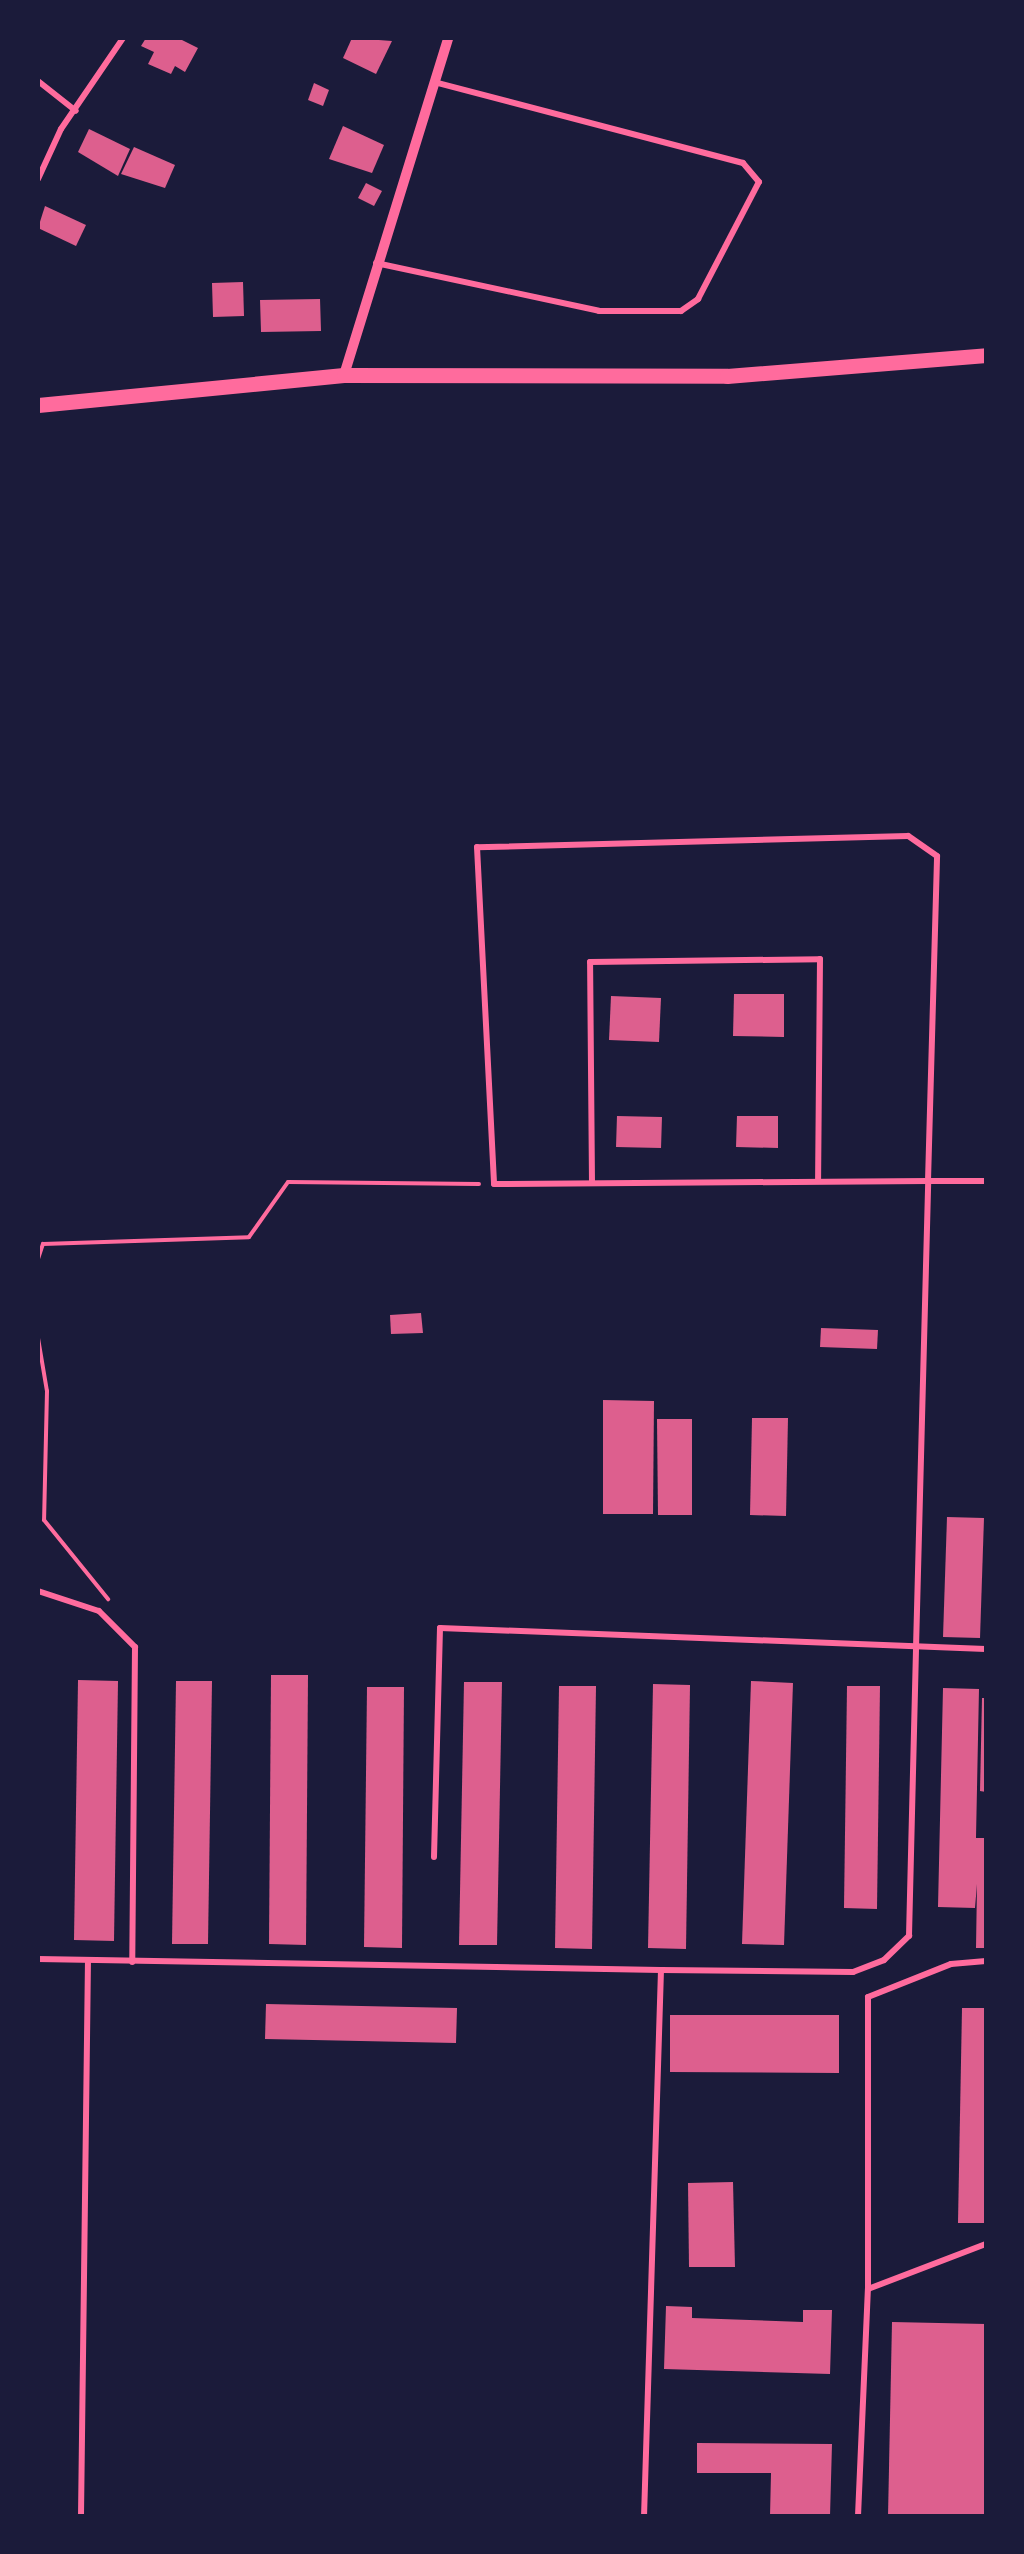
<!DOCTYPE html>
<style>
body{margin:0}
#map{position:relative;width:1024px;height:2554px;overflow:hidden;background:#1b1b3a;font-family:"PT Sans Narrow",sans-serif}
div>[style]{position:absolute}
.building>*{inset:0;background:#dd5f8e}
.path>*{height:4px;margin:-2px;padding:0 2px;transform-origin:2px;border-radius:2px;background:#ff6b9d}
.service>*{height:6px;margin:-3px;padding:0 3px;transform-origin:3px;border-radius:3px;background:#ff6b9d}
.minor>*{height:10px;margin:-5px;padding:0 5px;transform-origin:5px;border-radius:5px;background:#ff6b9d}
.tertiary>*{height:15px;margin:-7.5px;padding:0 7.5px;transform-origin:7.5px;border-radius:7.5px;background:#ff6b9d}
span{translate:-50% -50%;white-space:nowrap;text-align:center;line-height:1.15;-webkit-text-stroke:8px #1b1b3a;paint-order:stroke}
.frame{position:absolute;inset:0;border:40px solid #1b1b3a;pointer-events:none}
</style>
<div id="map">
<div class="building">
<div style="clip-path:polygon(146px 38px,178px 38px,198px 48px,185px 72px,175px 66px,171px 74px,148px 64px,154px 52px,141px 46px)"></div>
<div style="clip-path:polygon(352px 38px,392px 41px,376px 74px,343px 58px)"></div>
<div style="clip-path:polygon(314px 83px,329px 90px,323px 106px,308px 100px)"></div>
<div style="clip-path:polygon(343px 126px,384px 145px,372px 173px,329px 159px)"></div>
<div style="clip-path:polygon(89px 129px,130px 149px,118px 176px,78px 152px)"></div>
<div style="clip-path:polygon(134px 147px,175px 165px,165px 188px,121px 174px)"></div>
<div style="clip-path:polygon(366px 183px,382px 191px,374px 206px,358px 198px)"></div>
<div style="clip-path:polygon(45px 206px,86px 225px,76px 246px,38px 228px)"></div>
<div style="clip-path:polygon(243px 282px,244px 316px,213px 317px,212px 283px)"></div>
<div style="clip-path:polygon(320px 299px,321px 331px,261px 332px,260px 300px)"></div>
<div style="clip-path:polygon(734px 994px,784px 994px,784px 1037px,733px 1036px)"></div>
<div style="clip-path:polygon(611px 996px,661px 998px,659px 1042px,609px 1040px)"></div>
<div style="clip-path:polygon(617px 1116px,662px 1117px,661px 1148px,616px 1147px)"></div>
<div style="clip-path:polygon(737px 1116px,778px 1116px,778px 1148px,736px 1147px)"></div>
<div style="clip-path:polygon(421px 1313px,423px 1333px,391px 1334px,390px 1315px)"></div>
<div style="clip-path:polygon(821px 1328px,878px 1330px,877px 1349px,820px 1347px)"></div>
<div style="clip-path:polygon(603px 1400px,654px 1401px,653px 1514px,603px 1514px)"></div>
<div style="clip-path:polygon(752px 1418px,788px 1418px,786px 1516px,750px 1515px)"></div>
<div style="clip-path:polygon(657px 1419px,692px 1419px,692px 1515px,658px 1515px)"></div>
<div style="clip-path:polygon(947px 1517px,984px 1518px,980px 1638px,943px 1637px)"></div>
<div style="clip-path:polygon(271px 1675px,308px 1675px,306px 1945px,269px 1944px)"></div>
<div style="clip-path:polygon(78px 1680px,118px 1681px,114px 1941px,74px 1940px)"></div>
<div style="clip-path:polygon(176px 1681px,212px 1681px,208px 1944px,172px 1944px)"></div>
<div style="clip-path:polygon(751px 1681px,793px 1683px,784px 1945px,742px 1944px)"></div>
<div style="clip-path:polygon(464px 1682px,502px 1682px,497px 1945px,459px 1945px)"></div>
<div style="clip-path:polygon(653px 1684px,690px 1685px,686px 1949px,648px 1948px)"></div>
<div style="clip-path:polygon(559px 1686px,596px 1686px,592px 1949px,555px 1948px)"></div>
<div style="clip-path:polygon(847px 1686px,880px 1686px,877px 1909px,844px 1908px)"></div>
<div style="clip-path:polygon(367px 1687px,404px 1687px,402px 1948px,364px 1947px)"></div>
<div style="clip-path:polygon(943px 1688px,979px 1689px,976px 1838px,986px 1838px,986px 1948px,976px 1948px,977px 1884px,975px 1908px,938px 1907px)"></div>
<div style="clip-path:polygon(982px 1698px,986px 1698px,986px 1792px,980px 1791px)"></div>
<div style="clip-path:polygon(266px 2004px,457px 2008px,456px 2043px,265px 2039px)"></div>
<div style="clip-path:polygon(962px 2008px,986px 2008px,986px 2223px,958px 2223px)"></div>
<div style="clip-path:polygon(670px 2015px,839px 2015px,839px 2073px,670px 2072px)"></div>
<div style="clip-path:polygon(733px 2182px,735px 2267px,689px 2267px,688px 2183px)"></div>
<div style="clip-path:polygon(666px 2306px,692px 2307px,692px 2318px,803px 2322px,803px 2310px,832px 2310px,830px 2374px,664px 2369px)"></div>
<div style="clip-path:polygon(892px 2322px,986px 2324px,986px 2516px,888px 2516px)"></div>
<div style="clip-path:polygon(697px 2443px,832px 2444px,830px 2516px,770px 2516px,771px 2473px,697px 2473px)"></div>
</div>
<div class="path">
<div style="left:38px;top:1259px;width:16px;rotate:-72deg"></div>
<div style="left:43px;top:1244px;width:206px;rotate:-1.9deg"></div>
<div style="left:249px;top:1237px;width:67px;rotate:-54.7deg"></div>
<div style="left:288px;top:1182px;width:191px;rotate:0.6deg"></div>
<div style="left:38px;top:1338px;width:54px;rotate:80.4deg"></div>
<div style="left:47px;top:1391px;width:129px;rotate:91.3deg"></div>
<div style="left:44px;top:1520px;width:102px;rotate:51deg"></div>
</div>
<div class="service">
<div style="left:38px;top:81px;width:48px;rotate:38.3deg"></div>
<div style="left:38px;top:179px;width:55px;rotate:-65.3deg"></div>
<div style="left:61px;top:129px;width:110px;rotate:-55.7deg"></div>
<div style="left:376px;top:263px;width:228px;rotate:12.1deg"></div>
<div style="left:599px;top:311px;width:82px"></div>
<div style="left:681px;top:311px;width:21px;rotate:-35deg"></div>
<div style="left:698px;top:299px;width:132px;rotate:-62.5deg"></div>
<div style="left:759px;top:182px;width:25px;rotate:-130deg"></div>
<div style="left:743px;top:163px;width:318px;rotate:-165.3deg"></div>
<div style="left:592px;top:1183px;width:221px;rotate:-90.5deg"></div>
<div style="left:590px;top:962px;width:230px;rotate:-0.7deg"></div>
<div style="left:820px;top:959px;width:222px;rotate:90.5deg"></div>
<div style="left:38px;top:1591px;width:64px;rotate:18.2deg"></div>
<div style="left:99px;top:1611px;width:51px;rotate:45deg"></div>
<div style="left:135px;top:1647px;width:315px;rotate:90.5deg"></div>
<div style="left:434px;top:1857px;width:229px;rotate:-88.5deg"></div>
<div style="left:440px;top:1628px;width:546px;rotate:2.2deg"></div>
<div style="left:38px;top:1959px;width:623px;rotate:1.01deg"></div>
<div style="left:661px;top:1970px;width:546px;rotate:91.78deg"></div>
<div style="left:661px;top:1970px;width:192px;rotate:0.6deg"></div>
<div style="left:853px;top:1972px;width:33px;rotate:-21deg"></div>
<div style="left:884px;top:1960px;width:35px;rotate:-44deg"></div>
<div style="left:909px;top:1936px;width:288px;rotate:-88.6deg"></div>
<div style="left:916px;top:1648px;width:467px;rotate:-88.5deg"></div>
<div style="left:928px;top:1181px;width:325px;rotate:-88.4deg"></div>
<div style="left:937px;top:856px;width:35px;rotate:-145deg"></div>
<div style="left:908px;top:836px;width:431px;rotate:178.5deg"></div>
<div style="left:477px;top:847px;width:337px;rotate:87.1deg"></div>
<div style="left:494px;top:1184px;width:434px;rotate:-0.4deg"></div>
<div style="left:928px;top:1181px;width:58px"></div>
<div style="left:868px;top:2289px;width:292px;rotate:-90deg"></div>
<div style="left:868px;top:1997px;width:89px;rotate:-21.7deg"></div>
<div style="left:951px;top:1964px;width:35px;rotate:-5deg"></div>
<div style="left:81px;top:2516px;width:555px;rotate:-89.28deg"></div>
<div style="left:858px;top:2516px;width:227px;rotate:-87.5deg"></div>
<div style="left:868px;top:2289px;width:126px;rotate:-20.9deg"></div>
</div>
<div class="minor">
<div style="left:344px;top:375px;width:353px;rotate:-72.8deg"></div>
</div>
<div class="tertiary">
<div style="left:38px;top:405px;width:307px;rotate:-5.6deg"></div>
<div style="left:344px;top:375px;width:383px;rotate:0.1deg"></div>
<div style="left:727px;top:376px;width:260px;rotate:-4.6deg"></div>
</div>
<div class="frame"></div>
</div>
